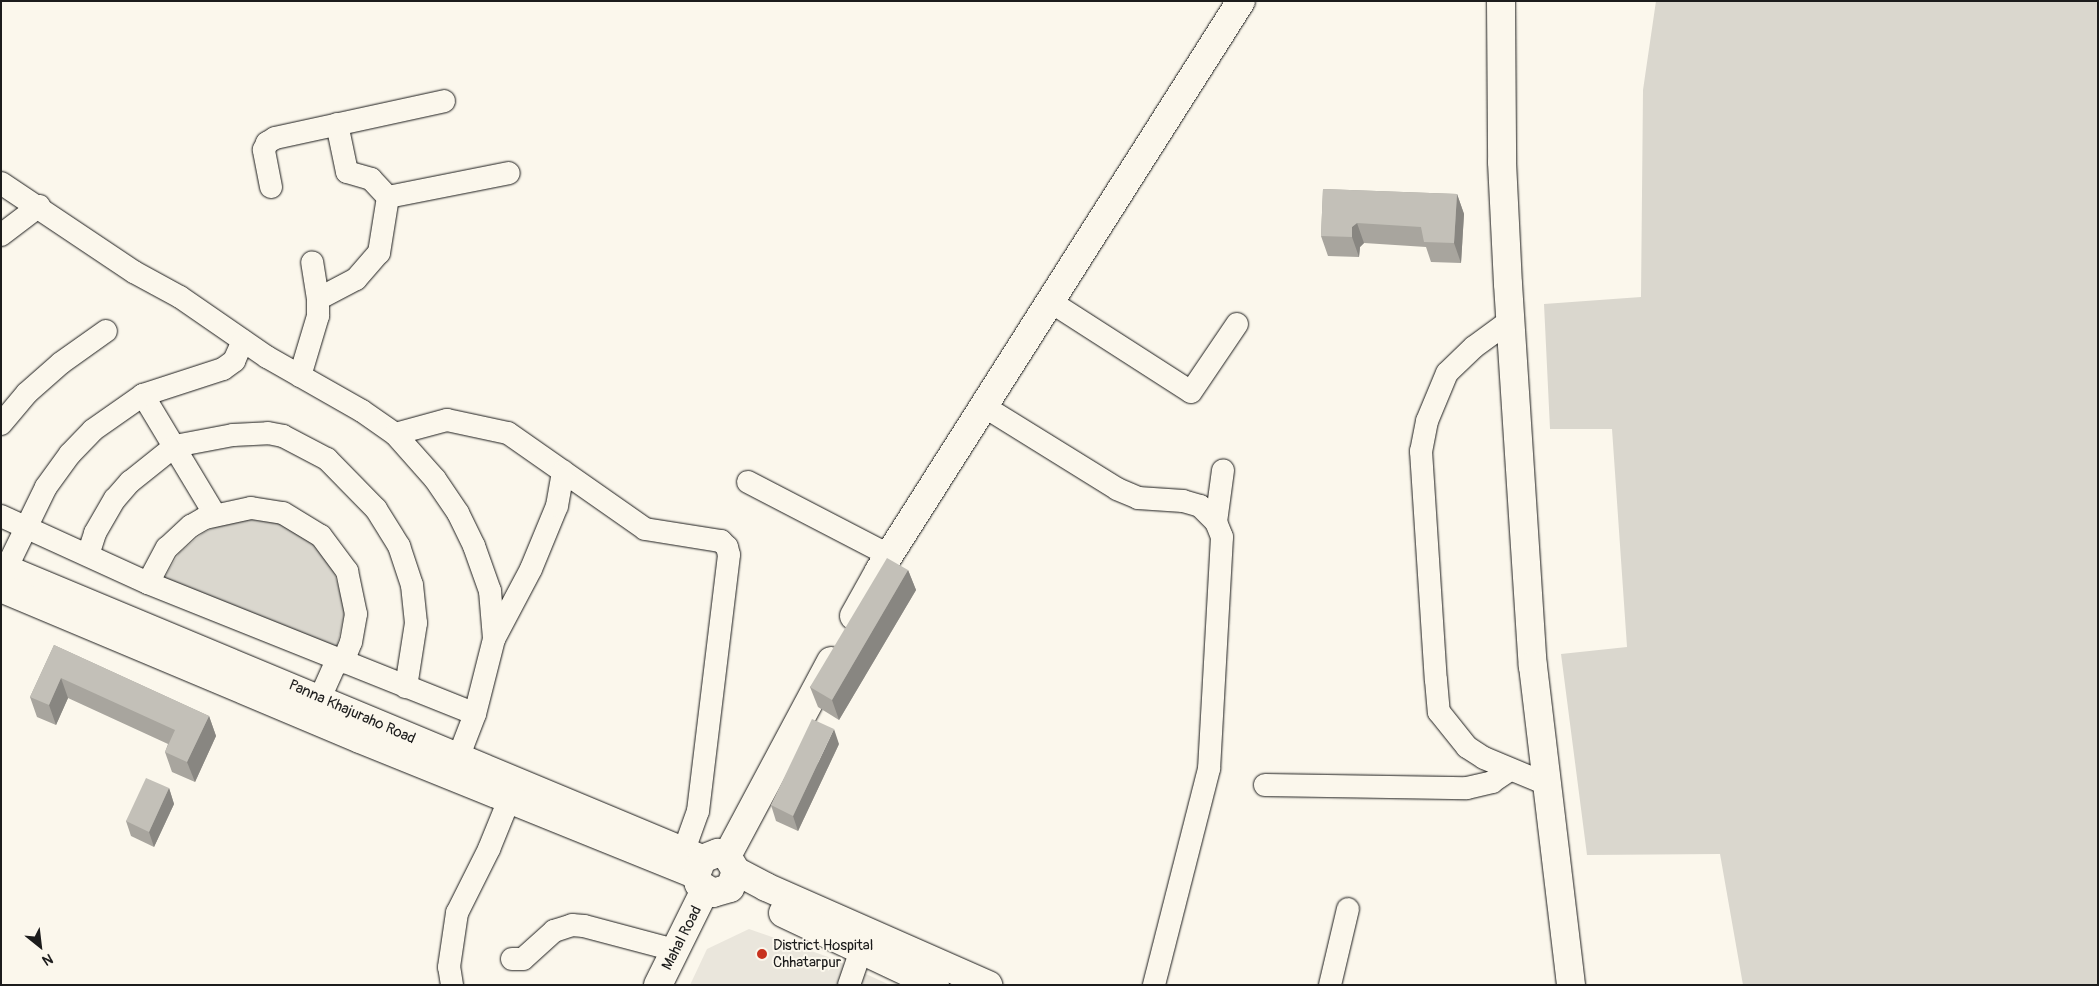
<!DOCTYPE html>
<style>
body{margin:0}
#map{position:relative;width:2099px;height:986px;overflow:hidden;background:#fbf7ec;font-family:Pangolin,sans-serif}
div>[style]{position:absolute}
.built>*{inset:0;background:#eae6dc}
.green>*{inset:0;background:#dad7ce}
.roads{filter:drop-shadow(0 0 1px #1c1c1c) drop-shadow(0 0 1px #1c1c1c)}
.minor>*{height:22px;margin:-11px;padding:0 11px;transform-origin:11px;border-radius:11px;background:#fbf7ec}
.major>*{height:28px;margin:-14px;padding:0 14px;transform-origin:14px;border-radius:14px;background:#fbf7ec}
.highway>*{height:28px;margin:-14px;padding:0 14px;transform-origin:14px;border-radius:14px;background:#fbf7ec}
.wall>*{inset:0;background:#a8a59e}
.shaded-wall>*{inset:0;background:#888681}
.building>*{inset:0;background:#c3c0b8}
.dots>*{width:14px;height:14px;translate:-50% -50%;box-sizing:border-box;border:2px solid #fbf7ec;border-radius:50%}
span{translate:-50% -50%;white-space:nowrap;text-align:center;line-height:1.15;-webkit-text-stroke:4px #fbf7ec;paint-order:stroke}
.street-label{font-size:15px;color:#1c1c1c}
.poi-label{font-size:15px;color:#1c1c1c}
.left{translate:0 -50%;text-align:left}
.frame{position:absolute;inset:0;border:2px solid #1c1c1c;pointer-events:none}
.north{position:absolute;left:15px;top:921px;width:50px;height:50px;-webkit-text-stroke:4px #fbf7ec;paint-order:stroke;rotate:151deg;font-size:14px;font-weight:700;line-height:20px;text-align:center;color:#1c1c1c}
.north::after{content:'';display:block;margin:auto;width:18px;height:22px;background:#1c1c1c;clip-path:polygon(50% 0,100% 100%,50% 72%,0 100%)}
</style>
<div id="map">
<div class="built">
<div style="clip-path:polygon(749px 929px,831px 958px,890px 985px,690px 985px,707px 949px)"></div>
</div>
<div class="green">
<div style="clip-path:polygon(1656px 1px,2098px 1px,2098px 985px,1743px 985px,1720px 854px,1587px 855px,1561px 654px,1627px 647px,1612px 429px,1550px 429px,1544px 304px,1641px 297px,1643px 90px)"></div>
<div style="clip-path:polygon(247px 519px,278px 523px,316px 545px,333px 568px,345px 610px,336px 652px,163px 580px,179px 553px,203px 533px,217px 526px)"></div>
</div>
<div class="roads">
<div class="minor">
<div style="left:337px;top:124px;width:49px;rotate:78.2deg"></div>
<div style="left:347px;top:172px;width:25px;rotate:16deg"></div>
<div style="left:371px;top:179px;width:25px;rotate:47deg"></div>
<div style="left:388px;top:197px;width:123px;rotate:-11.2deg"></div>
<div style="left:1px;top:183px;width:160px;rotate:33.8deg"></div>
<div style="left:134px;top:272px;width:52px;rotate:28.5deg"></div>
<div style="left:180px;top:297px;width:106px;rotate:34.6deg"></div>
<div style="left:267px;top:357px;width:109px;rotate:29.6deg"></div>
<div style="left:362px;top:411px;width:40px;rotate:34.9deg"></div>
<div style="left:395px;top:434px;width:60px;rotate:48.4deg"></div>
<div style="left:435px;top:479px;width:41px;rotate:55.9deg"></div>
<div style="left:458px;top:513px;width:37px;rotate:64deg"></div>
<div style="left:474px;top:546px;width:48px;rotate:70.4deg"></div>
<div style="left:490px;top:591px;width:48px;rotate:85.2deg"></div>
<div style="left:494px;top:639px;width:77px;rotate:104.2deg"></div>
<div style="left:475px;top:714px;width:47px;rotate:111.1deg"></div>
<div style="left:271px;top:187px;width:38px;rotate:-101deg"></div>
<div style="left:264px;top:150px;width:8px;rotate:-67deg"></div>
<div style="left:267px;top:143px;width:9px;rotate:-32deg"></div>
<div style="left:275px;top:138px;width:173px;rotate:-12.3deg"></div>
<div style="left:1px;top:235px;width:48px;rotate:-37.3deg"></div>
<div style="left:318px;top:299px;width:43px;rotate:-27.8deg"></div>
<div style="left:356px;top:279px;width:35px;rotate:-49deg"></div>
<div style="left:379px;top:253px;width:57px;rotate:-80.9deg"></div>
<div style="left:1051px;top:302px;width:166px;rotate:32.7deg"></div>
<div style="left:1191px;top:392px;width:82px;rotate:-55.9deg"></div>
<div style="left:1511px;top:320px;width:46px;rotate:143.9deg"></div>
<div style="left:1474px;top:347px;width:37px;rotate:136deg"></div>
<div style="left:1447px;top:373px;width:52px;rotate:112.6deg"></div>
<div style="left:1427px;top:421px;width:31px;rotate:101deg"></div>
<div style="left:1421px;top:451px;width:229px;rotate:86.3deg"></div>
<div style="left:1436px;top:680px;width:32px;rotate:85deg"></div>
<div style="left:1439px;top:712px;width:45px;rotate:51.3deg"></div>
<div style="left:1467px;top:747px;width:20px;rotate:33deg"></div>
<div style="left:1484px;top:758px;width:70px;rotate:22.6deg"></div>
<div style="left:300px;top:376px;width:63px;rotate:-73.3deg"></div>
<div style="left:318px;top:316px;width:17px;rotate:-90deg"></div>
<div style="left:318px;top:299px;width:37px;rotate:-99deg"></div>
<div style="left:143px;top:395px;width:140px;rotate:59deg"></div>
<div style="left:985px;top:407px;width:155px;rotate:31.8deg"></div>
<div style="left:1117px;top:489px;width:23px;rotate:23deg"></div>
<div style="left:1138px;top:498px;width:45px;rotate:3.8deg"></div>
<div style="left:1183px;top:501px;width:18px;rotate:16deg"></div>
<div style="left:1200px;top:506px;width:23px;rotate:45deg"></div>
<div style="left:1216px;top:522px;width:16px;rotate:68deg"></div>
<div style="left:1222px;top:537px;width:232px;rotate:93.2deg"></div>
<div style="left:1209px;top:769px;width:223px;rotate:104.3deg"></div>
<div style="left:1px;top:424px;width:40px;rotate:-50deg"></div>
<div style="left:27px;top:393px;width:45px;rotate:-41.4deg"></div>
<div style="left:61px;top:363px;width:55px;rotate:-35.4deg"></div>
<div style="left:395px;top:434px;width:54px;rotate:-15.1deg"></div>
<div style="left:447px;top:420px;width:62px;rotate:12deg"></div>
<div style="left:508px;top:433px;width:167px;rotate:35deg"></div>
<div style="left:645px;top:529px;width:77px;rotate:9deg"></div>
<div style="left:721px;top:541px;width:8px;rotate:45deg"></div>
<div style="left:727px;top:547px;width:8px;rotate:76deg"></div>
<div style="left:729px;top:555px;width:258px;rotate:96.9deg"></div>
<div style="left:698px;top:811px;width:41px;rotate:109.7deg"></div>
<div style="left:748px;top:482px;width:159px;rotate:27.4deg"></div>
<div style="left:1px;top:516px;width:162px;rotate:24.5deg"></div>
<div style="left:148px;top:583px;width:352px;rotate:21.8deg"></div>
<div style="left:1216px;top:522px;width:52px;rotate:-82.3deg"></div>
<div style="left:88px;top:555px;width:23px;rotate:-72deg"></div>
<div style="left:95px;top:533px;width:39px;rotate:-60deg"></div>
<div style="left:115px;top:499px;width:23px;rotate:-49deg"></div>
<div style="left:130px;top:482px;width:58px;rotate:-38.7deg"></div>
<div style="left:175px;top:446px;width:59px;rotate:-10.7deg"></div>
<div style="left:233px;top:435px;width:35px;rotate:-3deg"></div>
<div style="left:268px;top:433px;width:15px;rotate:11deg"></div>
<div style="left:283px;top:436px;width:50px;rotate:27.6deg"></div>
<div style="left:327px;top:459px;width:70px;rotate:45.6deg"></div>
<div style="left:376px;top:509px;width:44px;rotate:58.1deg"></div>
<div style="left:399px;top:546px;width:41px;rotate:71.6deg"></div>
<div style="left:412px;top:585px;width:38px;rotate:84deg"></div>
<div style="left:416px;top:623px;width:65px;rotate:98.9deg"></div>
<div style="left:6px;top:569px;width:91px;rotate:-64deg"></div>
<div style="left:46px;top:487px;width:41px;rotate:-54deg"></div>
<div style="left:70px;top:454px;width:33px;rotate:-46deg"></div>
<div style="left:93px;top:430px;width:61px;rotate:-35deg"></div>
<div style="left:143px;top:395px;width:84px;rotate:-18deg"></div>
<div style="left:223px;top:369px;width:14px;rotate:-36deg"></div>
<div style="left:234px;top:361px;width:22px;rotate:-66deg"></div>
<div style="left:148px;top:583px;width:40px;rotate:-62deg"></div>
<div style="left:167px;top:548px;width:33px;rotate:-43deg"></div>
<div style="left:191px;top:526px;width:16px;rotate:-30deg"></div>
<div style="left:205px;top:518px;width:47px;rotate:-12.3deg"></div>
<div style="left:251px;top:508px;width:32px;rotate:9deg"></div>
<div style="left:283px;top:513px;width:44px;rotate:31.2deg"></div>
<div style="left:321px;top:536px;width:44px;rotate:53.4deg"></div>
<div style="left:347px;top:571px;width:44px;rotate:78.2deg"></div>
<div style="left:356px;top:614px;width:28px;rotate:100deg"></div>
<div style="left:351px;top:642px;width:22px;rotate:112deg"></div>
<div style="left:494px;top:639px;width:79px;rotate:-62.1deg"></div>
<div style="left:531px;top:569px;width:68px;rotate:-67.6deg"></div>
<div style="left:557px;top:506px;width:35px;rotate:-80deg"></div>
<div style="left:320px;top:698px;width:42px;rotate:-65.9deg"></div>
<div style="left:1265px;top:785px;width:202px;rotate:0.9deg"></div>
<div style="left:1467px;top:788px;width:26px;rotate:-13deg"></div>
<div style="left:1492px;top:782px;width:22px;rotate:-34deg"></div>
<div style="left:512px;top:959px;width:11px"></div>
<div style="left:523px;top:959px;width:42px;rotate:-42.1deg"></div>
<div style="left:554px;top:931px;width:19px;rotate:-18deg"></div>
<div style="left:572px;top:925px;width:12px;rotate:5deg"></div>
<div style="left:584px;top:926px;width:93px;rotate:14.9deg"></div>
<div style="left:452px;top:985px;width:18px;rotate:-99deg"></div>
<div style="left:449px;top:967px;width:55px;rotate:-81.6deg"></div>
<div style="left:457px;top:913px;width:72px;rotate:-63.4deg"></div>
<div style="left:489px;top:849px;width:69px;rotate:-67.9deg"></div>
<div style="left:849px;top:985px;width:36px;rotate:-71deg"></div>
<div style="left:1330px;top:985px;width:78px;rotate:-76.7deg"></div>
</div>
<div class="major">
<div style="left:1px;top:567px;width:759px;rotate:22.61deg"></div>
<div style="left:1px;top:588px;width:389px;rotate:22.8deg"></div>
<div style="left:360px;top:739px;width:362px;rotate:22deg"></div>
<div style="left:854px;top:616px;width:51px;rotate:-60.9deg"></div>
<div style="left:879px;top:571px;width:675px;rotate:-57.58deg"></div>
<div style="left:727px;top:856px;width:221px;rotate:-61.9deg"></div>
<div style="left:736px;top:871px;width:18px;rotate:109deg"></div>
<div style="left:730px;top:888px;width:18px;rotate:164deg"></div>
<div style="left:713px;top:893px;width:17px;rotate:-147deg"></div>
<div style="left:699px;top:884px;width:9px;rotate:-108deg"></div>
<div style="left:696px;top:875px;width:17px;rotate:-69deg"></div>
<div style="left:702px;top:859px;width:17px;rotate:-21deg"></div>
<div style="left:718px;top:853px;width:9px;rotate:18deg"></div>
<div style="left:727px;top:856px;width:17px;rotate:59deg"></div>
<div style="left:736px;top:871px;width:34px;rotate:28deg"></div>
<div style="left:766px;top:887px;width:243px;rotate:23.8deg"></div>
<div style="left:783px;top:913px;width:168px;rotate:25.3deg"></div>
<div style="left:658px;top:985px;width:106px;rotate:-63.7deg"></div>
</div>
<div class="highway">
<div style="left:1501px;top:1px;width:161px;rotate:89.6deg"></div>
<div style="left:1502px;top:162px;width:122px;rotate:87.2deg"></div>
<div style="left:1508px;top:284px;width:383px;rotate:86.3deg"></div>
<div style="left:1533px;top:666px;width:321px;rotate:83.2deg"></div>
</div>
</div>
<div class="wall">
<div style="clip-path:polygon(1323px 189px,1457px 194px,1464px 214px,1461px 263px,1431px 262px,1426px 247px,1364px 243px,1360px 247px,1359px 257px,1328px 256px,1321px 236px)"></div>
<div style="clip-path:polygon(908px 570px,916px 590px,839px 720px,818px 707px,810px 687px)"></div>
<div style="clip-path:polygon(54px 645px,209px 716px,216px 736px,195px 782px,172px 772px,165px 752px,168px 744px,68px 698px,56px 725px,37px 717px,30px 697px)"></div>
<div style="clip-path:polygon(839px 744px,798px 831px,776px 821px,771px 805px)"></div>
<div style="clip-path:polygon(169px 788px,174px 804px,154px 847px,131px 836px,126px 821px)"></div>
</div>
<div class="shaded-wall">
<div style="clip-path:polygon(1457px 194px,1464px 214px,1461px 263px,1454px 243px)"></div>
<div style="clip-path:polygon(1357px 223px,1364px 243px,1360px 247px,1359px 257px,1352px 237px,1352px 227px)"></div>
<div style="clip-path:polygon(908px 570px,916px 590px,839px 720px,832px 700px)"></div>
<div style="clip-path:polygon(61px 678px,68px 698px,56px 725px,49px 705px)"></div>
<div style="clip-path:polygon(209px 716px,216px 736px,195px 782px,187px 762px)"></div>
<div style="clip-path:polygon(834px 729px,839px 744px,798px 831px,793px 816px)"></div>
<div style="clip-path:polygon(169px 788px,174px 804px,154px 847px,149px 832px)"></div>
</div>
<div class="building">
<div style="clip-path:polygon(1323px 189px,1457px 194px,1454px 243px,1424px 242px,1421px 227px,1357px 223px,1352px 227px,1352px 237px,1321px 236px)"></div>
<div style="clip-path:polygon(887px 558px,908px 570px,832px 700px,810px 687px)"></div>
<div style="clip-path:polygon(54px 645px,209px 716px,187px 762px,165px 752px,175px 730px,61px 678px,49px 705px,30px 697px)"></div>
<div style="clip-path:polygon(812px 719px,834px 729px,793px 816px,771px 805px)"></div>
<div style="clip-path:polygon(146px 778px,169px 788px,149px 832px,126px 821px)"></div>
</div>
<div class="dots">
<div style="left:762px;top:954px;background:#c8321e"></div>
</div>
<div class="street-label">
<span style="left:352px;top:712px;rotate:24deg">Panna Khajuraho Road</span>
<span style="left:682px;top:938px;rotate:-63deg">Mahal Road</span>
</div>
<div class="poi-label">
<span class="left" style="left:773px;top:954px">District Hospital<br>Chhatarpur</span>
</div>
<div class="frame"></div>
<div class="north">N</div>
</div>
